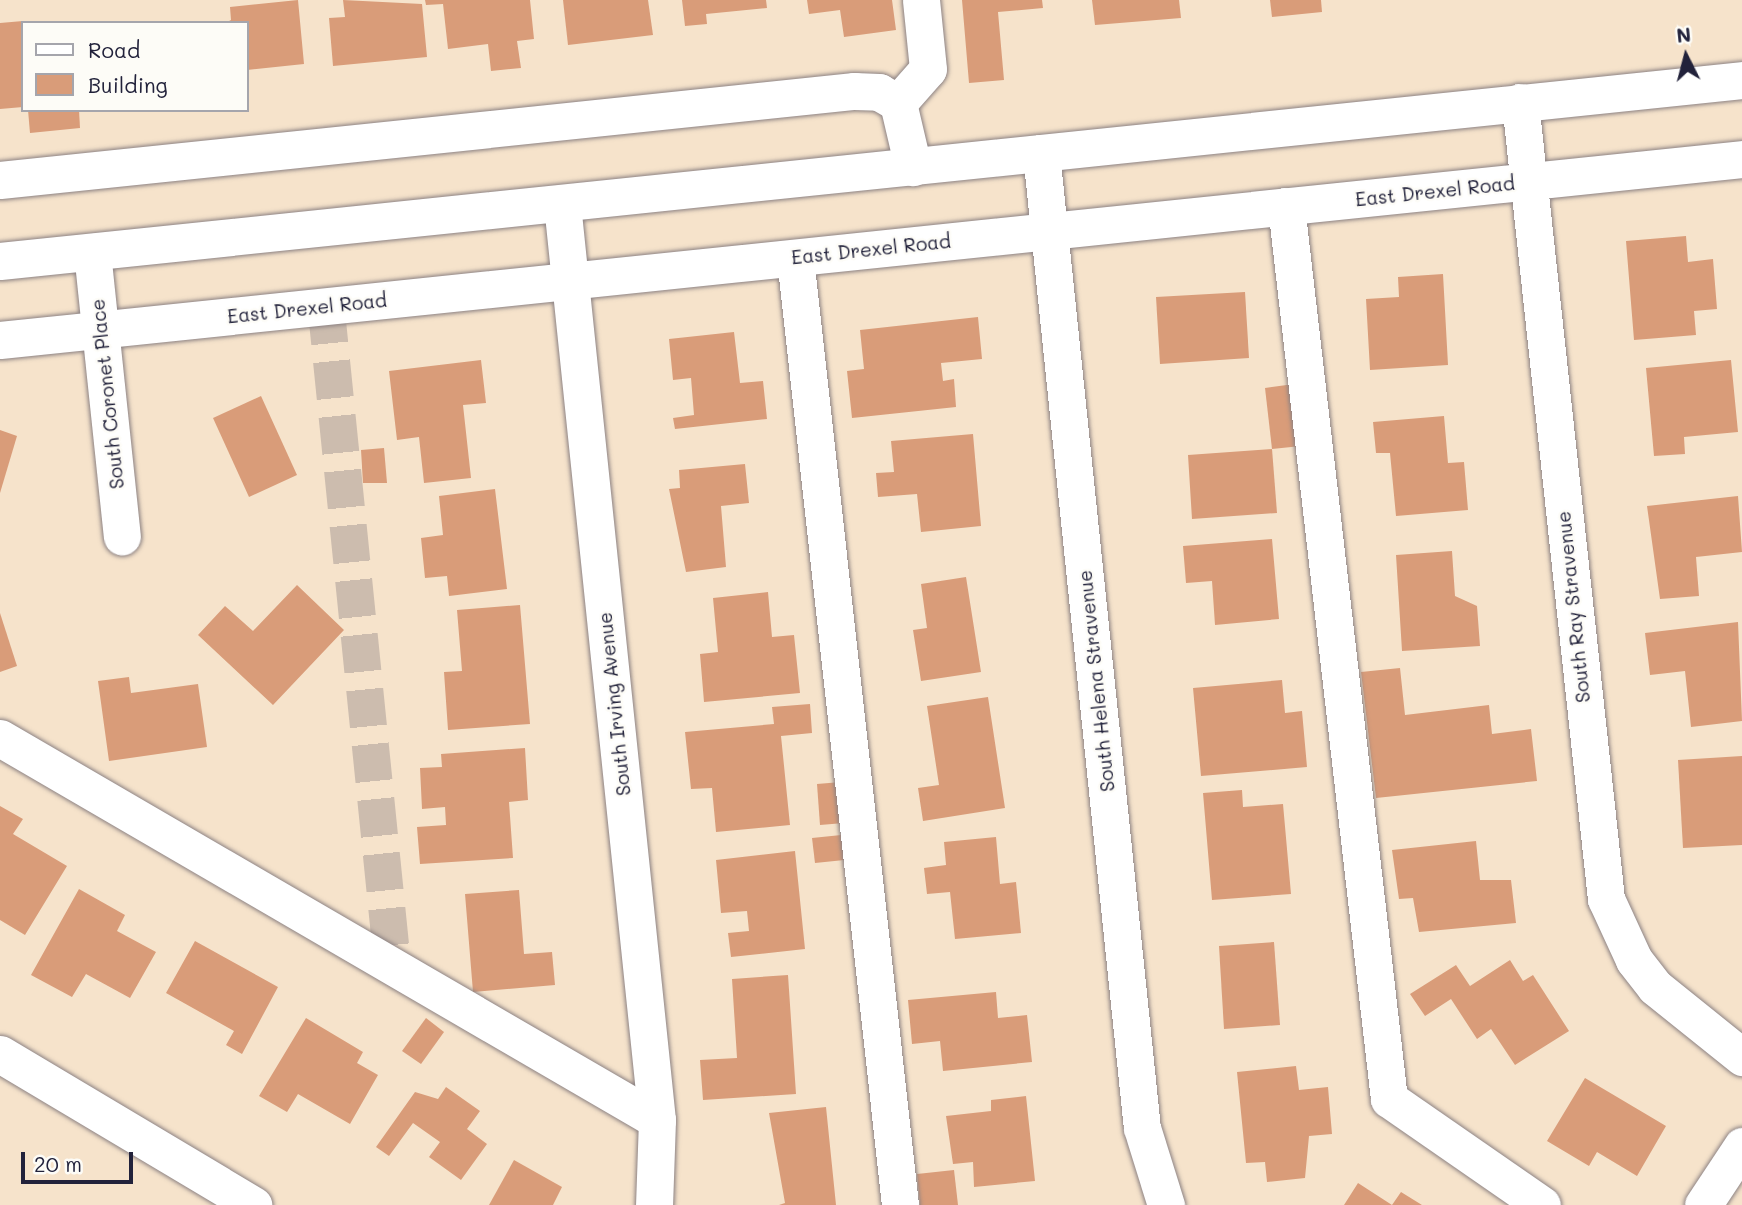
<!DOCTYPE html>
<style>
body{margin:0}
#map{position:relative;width:1742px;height:1205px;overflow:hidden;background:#f6e3cb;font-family:Mali,sans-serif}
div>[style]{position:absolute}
.building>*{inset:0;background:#d99c79}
.minor-tunnel>*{height:37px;margin-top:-18.5px;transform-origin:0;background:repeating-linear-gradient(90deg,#ccbcae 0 37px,transparent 0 55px)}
.roads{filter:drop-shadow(0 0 2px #8c8283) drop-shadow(0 0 2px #8c8283)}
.minor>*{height:37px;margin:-18.5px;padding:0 18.5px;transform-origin:18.5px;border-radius:18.5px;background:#fff}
span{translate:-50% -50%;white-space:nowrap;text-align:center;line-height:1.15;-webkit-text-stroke:5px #fdfcf7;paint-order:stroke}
.street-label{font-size:19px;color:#22223b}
.legend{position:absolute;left:21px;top:21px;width:228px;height:91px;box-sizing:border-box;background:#fdfcf7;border:2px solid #a5a5ac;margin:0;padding:9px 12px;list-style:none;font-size:21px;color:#22223b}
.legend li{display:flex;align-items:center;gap:14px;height:35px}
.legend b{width:35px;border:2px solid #a5a5ac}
.north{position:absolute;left:1651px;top:21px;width:70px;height:70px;-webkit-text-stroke:5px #fdfcf7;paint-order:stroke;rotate:354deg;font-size:19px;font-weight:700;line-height:28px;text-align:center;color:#22223b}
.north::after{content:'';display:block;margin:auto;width:24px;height:32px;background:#22223b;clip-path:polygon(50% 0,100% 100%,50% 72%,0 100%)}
.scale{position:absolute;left:21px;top:1152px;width:112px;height:32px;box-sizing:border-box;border:4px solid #22223b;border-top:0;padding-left:9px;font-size:21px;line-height:24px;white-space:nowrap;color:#22223b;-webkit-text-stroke:5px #fdfcf7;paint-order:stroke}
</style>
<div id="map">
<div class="building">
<div style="clip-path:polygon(298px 0,304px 64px,247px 70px,247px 23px,225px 23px,231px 20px,230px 7px)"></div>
<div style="clip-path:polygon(343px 0,422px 4px,427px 57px,333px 66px,329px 18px,345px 17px)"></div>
<div style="clip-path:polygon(425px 0,530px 0,534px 39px,517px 41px,521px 68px,491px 71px,488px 44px,448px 49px,443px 4px,426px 5px)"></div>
<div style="clip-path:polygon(563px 0,648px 0,653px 35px,568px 45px)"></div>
<div style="clip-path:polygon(682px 0,766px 0,767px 8px,706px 14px,707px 24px,685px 26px)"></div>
<div style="clip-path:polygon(807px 0,892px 0,896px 30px,844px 37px,840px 10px,809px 14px)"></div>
<div style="clip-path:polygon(962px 0,1042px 0,1043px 8px,998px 12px,1004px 80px,969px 83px)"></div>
<div style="clip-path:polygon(1092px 0,1179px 0,1181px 18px,1095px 25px)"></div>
<div style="clip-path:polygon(1270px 0,1321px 0,1322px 12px,1272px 17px)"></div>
<div style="clip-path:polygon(23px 21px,30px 23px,23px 23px,23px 107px,0 109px,0 23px)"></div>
<div style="clip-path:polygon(28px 110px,79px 110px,80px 128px,30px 133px)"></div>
<div style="clip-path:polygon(1686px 236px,1688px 262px,1713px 259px,1717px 309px,1694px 311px,1696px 335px,1634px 340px,1626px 241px)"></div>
<div style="clip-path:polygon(1443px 274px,1448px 365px,1370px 370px,1366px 299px,1399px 297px,1398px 277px)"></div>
<div style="clip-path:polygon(1245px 292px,1249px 358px,1160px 364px,1156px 297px)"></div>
<div style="clip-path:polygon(978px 317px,982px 359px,941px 363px,943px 381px,954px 379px,956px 407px,852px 418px,847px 371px,864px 369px,860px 330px)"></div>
<div style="clip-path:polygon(734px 332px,740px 383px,763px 381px,767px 419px,675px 429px,673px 418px,694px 415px,691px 378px,673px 380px,669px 339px)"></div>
<div style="clip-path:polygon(481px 360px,486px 403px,463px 405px,471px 478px,424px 483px,419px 437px,397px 440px,389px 371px)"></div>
<div style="clip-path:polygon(1731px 360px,1738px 432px,1684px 437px,1685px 454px,1654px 456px,1646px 368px)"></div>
<div style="clip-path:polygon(1294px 384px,1301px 446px,1272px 449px,1265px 388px)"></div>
<div style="clip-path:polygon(261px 396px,297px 475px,249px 497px,213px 418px)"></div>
<div style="clip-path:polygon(1444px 416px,1448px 463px,1464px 462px,1468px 510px,1396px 516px,1390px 453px,1376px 453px,1373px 422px)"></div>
<div style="clip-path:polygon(0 430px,17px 436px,0 493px)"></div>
<div style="clip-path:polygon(973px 434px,981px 526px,921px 532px,917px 494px,878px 497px,876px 473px,894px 472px,891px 441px)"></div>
<div style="clip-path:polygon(384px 448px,387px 483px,363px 483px,361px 450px)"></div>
<div style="clip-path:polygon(1272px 449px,1277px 513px,1192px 519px,1188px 455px)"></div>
<div style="clip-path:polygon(745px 464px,749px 503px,721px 506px,726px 567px,686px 572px,669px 489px,680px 488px,679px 470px)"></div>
<div style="clip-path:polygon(495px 489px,507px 589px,449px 596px,447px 576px,425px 578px,421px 538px,443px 535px,439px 496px)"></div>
<div style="clip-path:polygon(1738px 496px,1742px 552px,1696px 557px,1699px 596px,1660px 599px,1647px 506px)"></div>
<div style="clip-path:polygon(1272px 539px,1279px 619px,1215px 625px,1212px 581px,1186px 583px,1183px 546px)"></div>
<div style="clip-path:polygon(1452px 551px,1455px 596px,1477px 606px,1480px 646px,1402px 651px,1396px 555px)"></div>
<div style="clip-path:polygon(966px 577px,981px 672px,921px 681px,913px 630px,927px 628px,921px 584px)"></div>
<div style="clip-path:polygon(297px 585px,344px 630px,273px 705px,198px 635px,225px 606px,253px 631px)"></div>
<div style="clip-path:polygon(768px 592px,772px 637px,794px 635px,800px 693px,704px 702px,700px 654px,718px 652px,713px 598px)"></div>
<div style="clip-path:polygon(520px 605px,530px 724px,448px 730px,444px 672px,462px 671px,457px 610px)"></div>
<div style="clip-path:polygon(0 613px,17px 666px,0 672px)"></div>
<div style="clip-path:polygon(1738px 622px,1742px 721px,1691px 727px,1685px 671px,1650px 675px,1645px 633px)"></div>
<div style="clip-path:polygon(1400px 668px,1405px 715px,1489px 705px,1492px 734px,1531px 729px,1537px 781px,1376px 798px,1361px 672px)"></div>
<div style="clip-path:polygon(129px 677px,131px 693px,198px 684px,207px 747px,109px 761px,98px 681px)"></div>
<div style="clip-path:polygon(1282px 680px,1285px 713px,1302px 711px,1307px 767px,1201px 776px,1193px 688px)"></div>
<div style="clip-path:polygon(988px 697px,1005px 808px,923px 821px,918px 788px,939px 785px,927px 706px)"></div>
<div style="clip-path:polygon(810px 704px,812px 733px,781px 736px,790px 825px,716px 832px,712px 788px,691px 789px,685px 732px,774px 724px,772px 707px)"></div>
<div style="clip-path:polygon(525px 748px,528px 800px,509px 802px,513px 858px,420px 864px,417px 827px,446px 825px,445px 807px,422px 809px,420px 768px,442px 767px,441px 754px)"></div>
<div style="clip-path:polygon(1742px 756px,1742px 845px,1683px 848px,1678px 760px)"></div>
<div style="clip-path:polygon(841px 782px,844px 823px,820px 825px,817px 784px)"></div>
<div style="clip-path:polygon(1242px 790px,1243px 807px,1283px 804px,1291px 894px,1212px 900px,1203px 793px)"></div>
<div style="clip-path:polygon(0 806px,23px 819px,13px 834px,67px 866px,25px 935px,0 920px)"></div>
<div style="clip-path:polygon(851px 834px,854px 859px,815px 863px,812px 838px)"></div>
<div style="clip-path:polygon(996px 837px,1000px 884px,1016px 882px,1021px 933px,955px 939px,950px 892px,927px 894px,924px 868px,946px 865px,944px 842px)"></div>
<div style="clip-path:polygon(1476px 841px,1480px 880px,1511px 880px,1516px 923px,1419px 932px,1413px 898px,1399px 899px,1392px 850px)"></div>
<div style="clip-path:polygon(795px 851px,805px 949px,731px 957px,728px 933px,749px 931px,747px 911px,721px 913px,716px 860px)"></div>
<div style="clip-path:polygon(79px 889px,125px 915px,117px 931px,156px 952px,130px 998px,86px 974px,72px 997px,31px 975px)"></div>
<div style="clip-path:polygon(519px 890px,524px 954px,552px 952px,555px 985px,473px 992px,465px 894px)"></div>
<div style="clip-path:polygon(195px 941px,278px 987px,242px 1054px,226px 1045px,234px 1031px,166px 993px)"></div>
<div style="clip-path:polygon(1274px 942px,1280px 1025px,1224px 1029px,1219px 946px)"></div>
<div style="clip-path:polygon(1510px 960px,1523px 981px,1533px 975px,1569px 1031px,1515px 1065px,1491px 1029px,1477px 1039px,1451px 999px,1425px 1016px,1410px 994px,1456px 965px,1470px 986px)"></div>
<div style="clip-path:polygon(788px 975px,796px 1094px,703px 1100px,700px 1060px,737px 1058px,732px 979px)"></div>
<div style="clip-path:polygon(996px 992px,998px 1018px,1027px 1015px,1032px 1062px,943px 1071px,940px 1041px,912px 1044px,908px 1000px)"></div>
<div style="clip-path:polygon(306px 1018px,363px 1052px,357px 1063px,378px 1075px,350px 1124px,298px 1094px,287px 1112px,259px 1096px)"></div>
<div style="clip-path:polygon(426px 1018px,444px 1032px,421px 1064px,402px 1051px)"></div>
<div style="clip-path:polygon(1296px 1066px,1299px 1090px,1328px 1087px,1332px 1134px,1309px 1136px,1305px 1178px,1267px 1182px,1265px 1162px,1246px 1163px,1237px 1072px)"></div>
<div style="clip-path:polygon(1585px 1078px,1666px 1126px,1637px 1176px,1597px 1152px,1589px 1166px,1547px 1141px)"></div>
<div style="clip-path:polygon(446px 1087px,480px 1111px,467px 1129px,487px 1144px,461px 1180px,429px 1157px,440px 1142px,413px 1123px,389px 1156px,376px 1147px,415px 1092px,438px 1099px)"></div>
<div style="clip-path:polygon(1026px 1096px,1035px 1181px,974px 1187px,973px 1162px,953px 1164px,946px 1116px,991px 1111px,991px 1100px)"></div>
<div style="clip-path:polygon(826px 1107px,836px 1205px,779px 1205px,785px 1203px,769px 1113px)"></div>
<div style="clip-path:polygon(514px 1160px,562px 1187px,553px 1205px,489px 1205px)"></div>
<div style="clip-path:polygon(954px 1170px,958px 1205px,920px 1205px,917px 1174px)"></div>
<div style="clip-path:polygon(1358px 1183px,1392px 1205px,1401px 1192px,1422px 1205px,1344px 1205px)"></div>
</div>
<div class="minor-tunnel">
<div style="left:326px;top:306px;width:666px;rotate:84.23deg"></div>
</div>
<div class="roads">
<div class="minor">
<div style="left:1520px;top:102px;width:802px;rotate:83.84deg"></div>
<div style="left:1606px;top:899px;width:67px;rotate:65.3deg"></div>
<div style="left:1634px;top:960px;width:34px;rotate:52deg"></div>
<div style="left:1655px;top:987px;width:112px;rotate:38.8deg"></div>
<div style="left:898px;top:103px;width:45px;rotate:-48.6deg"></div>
<div style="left:928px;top:69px;width:69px;rotate:-95.8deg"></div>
<div style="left:1041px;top:153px;width:980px;rotate:84.09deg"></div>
<div style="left:1142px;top:1128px;width:81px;rotate:72.7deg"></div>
<div style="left:0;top:180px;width:859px;rotate:-5.95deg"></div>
<div style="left:854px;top:91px;width:25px;rotate:2deg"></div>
<div style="left:879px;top:92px;width:22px;rotate:30deg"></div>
<div style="left:898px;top:103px;width:66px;rotate:76.8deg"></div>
<div style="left:562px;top:204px;width:921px;rotate:84.08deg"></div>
<div style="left:657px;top:1120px;width:85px;rotate:92deg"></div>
<div style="left:1286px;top:206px;width:899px;rotate:83.42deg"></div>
<div style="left:1389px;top:1099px;width:186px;rotate:34.7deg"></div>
<div style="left:92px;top:252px;width:286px;rotate:84deg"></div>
<div style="left:795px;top:258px;width:953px;rotate:83.67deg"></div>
<div style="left:0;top:261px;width:1751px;rotate:-5.93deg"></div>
<div style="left:0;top:340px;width:1751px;rotate:-5.93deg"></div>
<div style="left:0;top:738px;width:760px;rotate:30.18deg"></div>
<div style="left:0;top:1054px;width:295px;rotate:30.8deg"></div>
<div style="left:1703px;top:1205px;width:71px;rotate:-56.5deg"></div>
</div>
</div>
<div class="street-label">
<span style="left:1435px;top:191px;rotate:-6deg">East Drexel Road</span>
<span style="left:871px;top:249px;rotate:-6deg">East Drexel Road</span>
<span style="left:307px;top:308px;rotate:-6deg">East Drexel Road</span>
<span style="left:107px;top:394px;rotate:-96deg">South Coronet Place</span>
<span style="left:1573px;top:607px;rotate:-96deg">South Ray Stravenue</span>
<span style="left:1096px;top:681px;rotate:-96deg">South Helena Stravenue</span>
<span style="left:614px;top:704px;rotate:-96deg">South Irving Avenue</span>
</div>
<ul class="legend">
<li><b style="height:9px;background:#fff"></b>Road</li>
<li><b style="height:19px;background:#d99c79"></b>Building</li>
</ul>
<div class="north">N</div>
<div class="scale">20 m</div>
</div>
